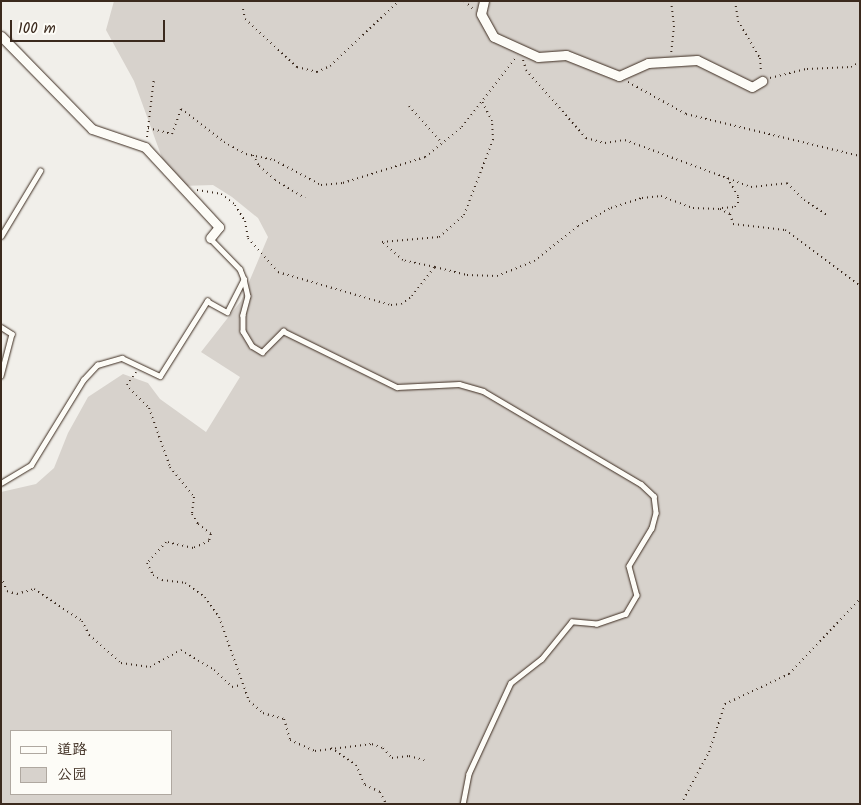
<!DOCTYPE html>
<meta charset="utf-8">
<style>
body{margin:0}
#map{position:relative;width:861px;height:805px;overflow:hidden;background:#f1efea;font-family:Kalam,"LXGW WenKai TC",sans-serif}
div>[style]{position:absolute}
.green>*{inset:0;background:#d7d2cc}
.path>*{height:2px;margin-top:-1px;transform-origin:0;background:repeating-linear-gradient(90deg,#3b2a1e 0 1px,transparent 0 5px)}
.roads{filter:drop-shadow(0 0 1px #3b2a1e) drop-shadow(0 0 1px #3b2a1e)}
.service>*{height:4.5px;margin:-2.25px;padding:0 2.25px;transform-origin:2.25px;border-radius:2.25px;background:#fdfcf7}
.minor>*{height:9px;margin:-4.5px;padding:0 4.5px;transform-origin:4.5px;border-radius:4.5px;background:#fdfcf7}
span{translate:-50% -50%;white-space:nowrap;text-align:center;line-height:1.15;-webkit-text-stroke:4px #fdfcf7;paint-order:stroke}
.frame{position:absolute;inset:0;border:2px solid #3b2a1e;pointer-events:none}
.legend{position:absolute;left:10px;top:730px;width:162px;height:65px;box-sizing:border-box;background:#fdfcf7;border:1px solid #afa8a0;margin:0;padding:6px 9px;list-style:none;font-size:15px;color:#3b2a1e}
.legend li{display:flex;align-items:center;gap:10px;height:25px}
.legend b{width:25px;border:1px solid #afa8a0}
.scale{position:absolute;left:10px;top:20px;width:155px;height:22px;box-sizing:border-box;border:2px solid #3b2a1e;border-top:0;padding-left:6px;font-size:15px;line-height:18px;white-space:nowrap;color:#3b2a1e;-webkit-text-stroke:4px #fdfcf7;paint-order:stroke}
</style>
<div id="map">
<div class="green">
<div style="clip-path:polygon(evenodd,114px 1px,860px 1px,860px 804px,1px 804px,1px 492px,36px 484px,54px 468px,68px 433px,88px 397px,123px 374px,148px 383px,160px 399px,206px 432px,240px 377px,201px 352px,241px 301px,268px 237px,258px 218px,232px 197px,213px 185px,181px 186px,165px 166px,134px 81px,106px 30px,114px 1px,11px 731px,171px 731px,171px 794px,11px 794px,11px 731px)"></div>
</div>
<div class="path">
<div style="left:464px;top:1px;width:11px;rotate:41deg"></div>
<div style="left:671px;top:1px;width:25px;rotate:83deg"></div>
<div style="left:674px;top:26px;width:27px;rotate:96deg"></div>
<div style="left:735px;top:1px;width:20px;rotate:81deg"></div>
<div style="left:738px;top:21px;width:43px;rotate:59.3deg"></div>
<div style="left:760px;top:58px;width:14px;rotate:86deg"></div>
<div style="left:243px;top:9px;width:10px;rotate:79deg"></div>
<div style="left:245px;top:19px;width:71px;rotate:42.7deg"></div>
<div style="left:297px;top:67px;width:21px;rotate:14deg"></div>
<div style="left:317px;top:72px;width:14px;rotate:-25deg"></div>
<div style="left:330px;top:66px;width:95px;rotate:-43.3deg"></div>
<div style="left:523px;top:60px;width:10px;rotate:73deg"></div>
<div style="left:526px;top:70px;width:91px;rotate:48.6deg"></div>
<div style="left:586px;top:138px;width:20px;rotate:15deg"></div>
<div style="left:605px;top:143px;width:20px;rotate:-9deg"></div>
<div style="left:625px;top:140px;width:134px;rotate:20.5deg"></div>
<div style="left:751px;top:187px;width:36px;rotate:-6deg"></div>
<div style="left:787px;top:183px;width:24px;rotate:45deg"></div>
<div style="left:804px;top:200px;width:27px;rotate:33deg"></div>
<div style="left:770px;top:78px;width:38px;rotate:-14deg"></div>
<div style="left:807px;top:69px;width:44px;rotate:-2.6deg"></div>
<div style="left:851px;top:67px;width:10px;rotate:-29deg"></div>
<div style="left:628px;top:82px;width:66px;rotate:28.9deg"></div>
<div style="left:686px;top:114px;width:179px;rotate:13.6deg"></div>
<div style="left:409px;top:106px;width:50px;rotate:48.3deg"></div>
<div style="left:148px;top:128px;width:25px;rotate:14deg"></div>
<div style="left:172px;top:134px;width:27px;rotate:-70deg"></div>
<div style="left:181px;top:109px;width:54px;rotate:37.5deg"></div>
<div style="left:224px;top:142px;width:25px;rotate:29deg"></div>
<div style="left:246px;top:154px;width:29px;rotate:12deg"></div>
<div style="left:274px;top:160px;width:53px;rotate:28deg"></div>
<div style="left:321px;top:185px;width:22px;rotate:-5deg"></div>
<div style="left:343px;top:183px;width:86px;rotate:-17.6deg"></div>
<div style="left:425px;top:157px;width:48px;rotate:-39deg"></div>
<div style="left:462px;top:127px;width:90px;rotate:-52.2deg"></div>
<div style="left:147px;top:137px;width:60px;rotate:-83.3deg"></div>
<div style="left:253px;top:155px;width:13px;rotate:61deg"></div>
<div style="left:259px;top:166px;width:21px;rotate:41deg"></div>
<div style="left:275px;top:180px;width:35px;rotate:31deg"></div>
<div style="left:197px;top:190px;width:24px;rotate:9deg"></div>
<div style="left:221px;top:194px;width:18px;rotate:38deg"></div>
<div style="left:235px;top:205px;width:19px;rotate:58deg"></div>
<div style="left:245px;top:221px;width:17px;rotate:80deg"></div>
<div style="left:248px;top:238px;width:45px;rotate:48.6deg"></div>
<div style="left:278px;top:272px;width:118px;rotate:16.3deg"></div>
<div style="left:391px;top:305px;width:10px;rotate:-6deg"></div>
<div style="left:401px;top:304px;width:14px;rotate:-36deg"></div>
<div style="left:412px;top:296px;width:37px;rotate:-52deg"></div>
<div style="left:435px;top:267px;width:33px;rotate:14deg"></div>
<div style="left:467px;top:275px;width:30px;rotate:2deg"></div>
<div style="left:497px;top:276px;width:40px;rotate:-22deg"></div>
<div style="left:534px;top:261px;width:56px;rotate:-38.5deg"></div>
<div style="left:578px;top:226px;width:38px;rotate:-29deg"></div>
<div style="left:611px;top:208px;width:33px;rotate:-18deg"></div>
<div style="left:642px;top:198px;width:19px;rotate:-6deg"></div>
<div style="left:661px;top:196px;width:34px;rotate:21deg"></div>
<div style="left:693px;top:208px;width:27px;rotate:2deg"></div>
<div style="left:720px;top:209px;width:11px;rotate:27deg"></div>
<div style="left:730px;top:214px;width:10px;rotate:73deg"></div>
<div style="left:733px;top:224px;width:52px;rotate:6.6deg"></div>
<div style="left:785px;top:230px;width:94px;rotate:36.7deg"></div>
<div style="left:722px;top:208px;width:13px;rotate:-4deg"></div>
<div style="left:735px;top:207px;width:5px;rotate:-53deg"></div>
<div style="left:738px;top:203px;width:7px;rotate:-90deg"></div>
<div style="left:738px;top:196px;width:24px;rotate:-120deg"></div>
<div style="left:435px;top:267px;width:33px;rotate:-168deg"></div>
<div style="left:403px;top:260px;width:28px;rotate:-139deg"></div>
<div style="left:382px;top:242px;width:57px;rotate:-5deg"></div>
<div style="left:439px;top:237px;width:33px;rotate:-41deg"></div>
<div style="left:464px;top:215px;width:80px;rotate:-68.9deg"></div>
<div style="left:493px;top:140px;width:19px;rotate:-93deg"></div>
<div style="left:492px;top:121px;width:22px;rotate:-117deg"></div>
<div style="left:136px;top:372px;width:15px;rotate:127deg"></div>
<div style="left:127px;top:384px;width:4px;rotate:63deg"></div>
<div style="left:129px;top:388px;width:28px;rotate:45deg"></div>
<div style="left:149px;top:408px;width:63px;rotate:70.4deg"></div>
<div style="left:170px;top:467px;width:38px;rotate:51deg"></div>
<div style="left:194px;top:497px;width:17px;rotate:97deg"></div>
<div style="left:192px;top:514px;width:12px;rotate:59deg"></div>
<div style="left:198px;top:524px;width:16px;rotate:38deg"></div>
<div style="left:211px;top:534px;width:7px;rotate:106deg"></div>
<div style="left:209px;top:541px;width:17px;rotate:156deg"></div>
<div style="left:193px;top:548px;width:28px;rotate:-167deg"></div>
<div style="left:166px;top:542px;width:28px;rotate:132deg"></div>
<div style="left:147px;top:563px;width:13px;rotate:63deg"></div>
<div style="left:153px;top:575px;width:10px;rotate:29deg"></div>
<div style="left:162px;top:580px;width:23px;rotate:7deg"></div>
<div style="left:185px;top:583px;width:24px;rotate:35deg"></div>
<div style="left:205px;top:597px;width:24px;rotate:55deg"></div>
<div style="left:219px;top:617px;width:89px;rotate:70.3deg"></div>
<div style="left:249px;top:701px;width:18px;rotate:41deg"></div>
<div style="left:263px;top:713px;width:22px;rotate:16deg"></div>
<div style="left:284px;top:719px;width:22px;rotate:74deg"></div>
<div style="left:290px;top:740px;width:27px;rotate:24deg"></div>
<div style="left:315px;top:751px;width:57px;rotate:-7deg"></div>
<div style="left:372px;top:744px;width:12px;rotate:20deg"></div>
<div style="left:383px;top:748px;width:13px;rotate:48deg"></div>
<div style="left:392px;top:758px;width:17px;rotate:-7deg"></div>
<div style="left:409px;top:756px;width:16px;rotate:15deg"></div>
<div style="left:1px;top:577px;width:15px;rotate:67deg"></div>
<div style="left:7px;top:591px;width:10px;rotate:17deg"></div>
<div style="left:17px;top:594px;width:18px;rotate:-16deg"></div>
<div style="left:34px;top:589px;width:58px;rotate:33.7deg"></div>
<div style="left:82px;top:621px;width:16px;rotate:63deg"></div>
<div style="left:89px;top:635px;width:43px;rotate:41.2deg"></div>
<div style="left:121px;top:663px;width:29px;rotate:8deg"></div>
<div style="left:150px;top:667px;width:35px;rotate:-29deg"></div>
<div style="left:181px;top:650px;width:39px;rotate:31deg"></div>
<div style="left:214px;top:670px;width:25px;rotate:43deg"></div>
<div style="left:232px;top:687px;width:9px;rotate:-13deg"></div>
<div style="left:331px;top:748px;width:30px;rotate:34deg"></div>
<div style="left:356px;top:765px;width:22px;rotate:66deg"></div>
<div style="left:365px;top:785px;width:17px;rotate:25deg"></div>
<div style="left:380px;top:792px;width:13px;rotate:63deg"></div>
<div style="left:681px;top:804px;width:59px;rotate:-61.7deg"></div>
<div style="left:709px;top:752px;width:51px;rotate:-71.6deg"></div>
<div style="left:725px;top:704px;width:71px;rotate:-25.1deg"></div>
<div style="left:789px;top:674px;width:103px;rotate:-46.6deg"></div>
</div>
<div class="roads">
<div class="service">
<div style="left:1px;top:236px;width:76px;rotate:-59deg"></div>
<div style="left:210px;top:238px;width:43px;rotate:45.9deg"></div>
<div style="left:240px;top:269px;width:11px;rotate:68deg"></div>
<div style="left:244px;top:279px;width:17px;rotate:77deg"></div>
<div style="left:248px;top:296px;width:20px;rotate:105deg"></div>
<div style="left:243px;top:315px;width:16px;rotate:90deg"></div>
<div style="left:243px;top:331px;width:17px;rotate:59deg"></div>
<div style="left:252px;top:346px;width:12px;rotate:31deg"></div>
<div style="left:262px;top:352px;width:30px;rotate:-45deg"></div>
<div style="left:283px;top:331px;width:127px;rotate:26.2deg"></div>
<div style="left:397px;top:387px;width:62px;rotate:-2.8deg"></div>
<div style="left:459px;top:384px;width:25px;rotate:16deg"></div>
<div style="left:483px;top:391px;width:183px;rotate:30.5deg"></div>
<div style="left:641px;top:484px;width:18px;rotate:43deg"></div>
<div style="left:654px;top:496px;width:17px;rotate:83deg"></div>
<div style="left:656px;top:513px;width:16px;rotate:105deg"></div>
<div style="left:652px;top:528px;width:44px;rotate:121.2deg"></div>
<div style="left:629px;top:566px;width:30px;rotate:75deg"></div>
<div style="left:637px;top:595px;width:22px;rotate:120deg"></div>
<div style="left:626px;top:614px;width:31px;rotate:161deg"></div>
<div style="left:597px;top:624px;width:25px;rotate:-175deg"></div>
<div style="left:572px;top:622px;width:48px;rotate:129deg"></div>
<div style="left:542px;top:659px;width:39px;rotate:142deg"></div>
<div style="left:511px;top:683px;width:100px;rotate:114.8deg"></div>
<div style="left:469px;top:774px;width:31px;rotate:101deg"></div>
<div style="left:1px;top:327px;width:13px;rotate:32deg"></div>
<div style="left:12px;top:334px;width:43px;rotate:104.7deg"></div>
<div style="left:1px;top:483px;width:35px;rotate:-31deg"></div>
<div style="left:31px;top:465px;width:100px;rotate:-58.5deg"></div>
<div style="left:83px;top:380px;width:21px;rotate:-47deg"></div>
<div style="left:97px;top:365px;width:26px;rotate:-16deg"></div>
<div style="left:122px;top:358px;width:42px;rotate:25.3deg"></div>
<div style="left:160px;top:376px;width:89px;rotate:-57.9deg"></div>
<div style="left:207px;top:301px;width:23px;rotate:29deg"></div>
<div style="left:227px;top:312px;width:37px;rotate:-63deg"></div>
</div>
<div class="minor">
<div style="left:484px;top:1px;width:13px;rotate:103deg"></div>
<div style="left:481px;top:14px;width:26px;rotate:61deg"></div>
<div style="left:494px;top:37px;width:48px;rotate:24.4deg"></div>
<div style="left:538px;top:57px;width:28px;rotate:-4deg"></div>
<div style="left:566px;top:55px;width:57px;rotate:21.6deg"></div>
<div style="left:619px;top:76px;width:32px;rotate:-24deg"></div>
<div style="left:648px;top:63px;width:49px;rotate:-3.5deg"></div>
<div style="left:697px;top:60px;width:61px;rotate:26.1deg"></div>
<div style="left:752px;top:87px;width:12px;rotate:-31deg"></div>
<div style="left:1px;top:36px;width:130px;rotate:45.6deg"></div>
<div style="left:92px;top:129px;width:56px;rotate:18.8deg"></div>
<div style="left:145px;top:147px;width:109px;rotate:47.2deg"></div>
<div style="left:219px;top:227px;width:14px;rotate:129deg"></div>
</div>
</div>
<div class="frame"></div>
<ul class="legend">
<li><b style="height:6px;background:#fdfcf7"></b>道路</li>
<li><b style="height:14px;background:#d7d2cc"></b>公园</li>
</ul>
<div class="scale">100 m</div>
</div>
